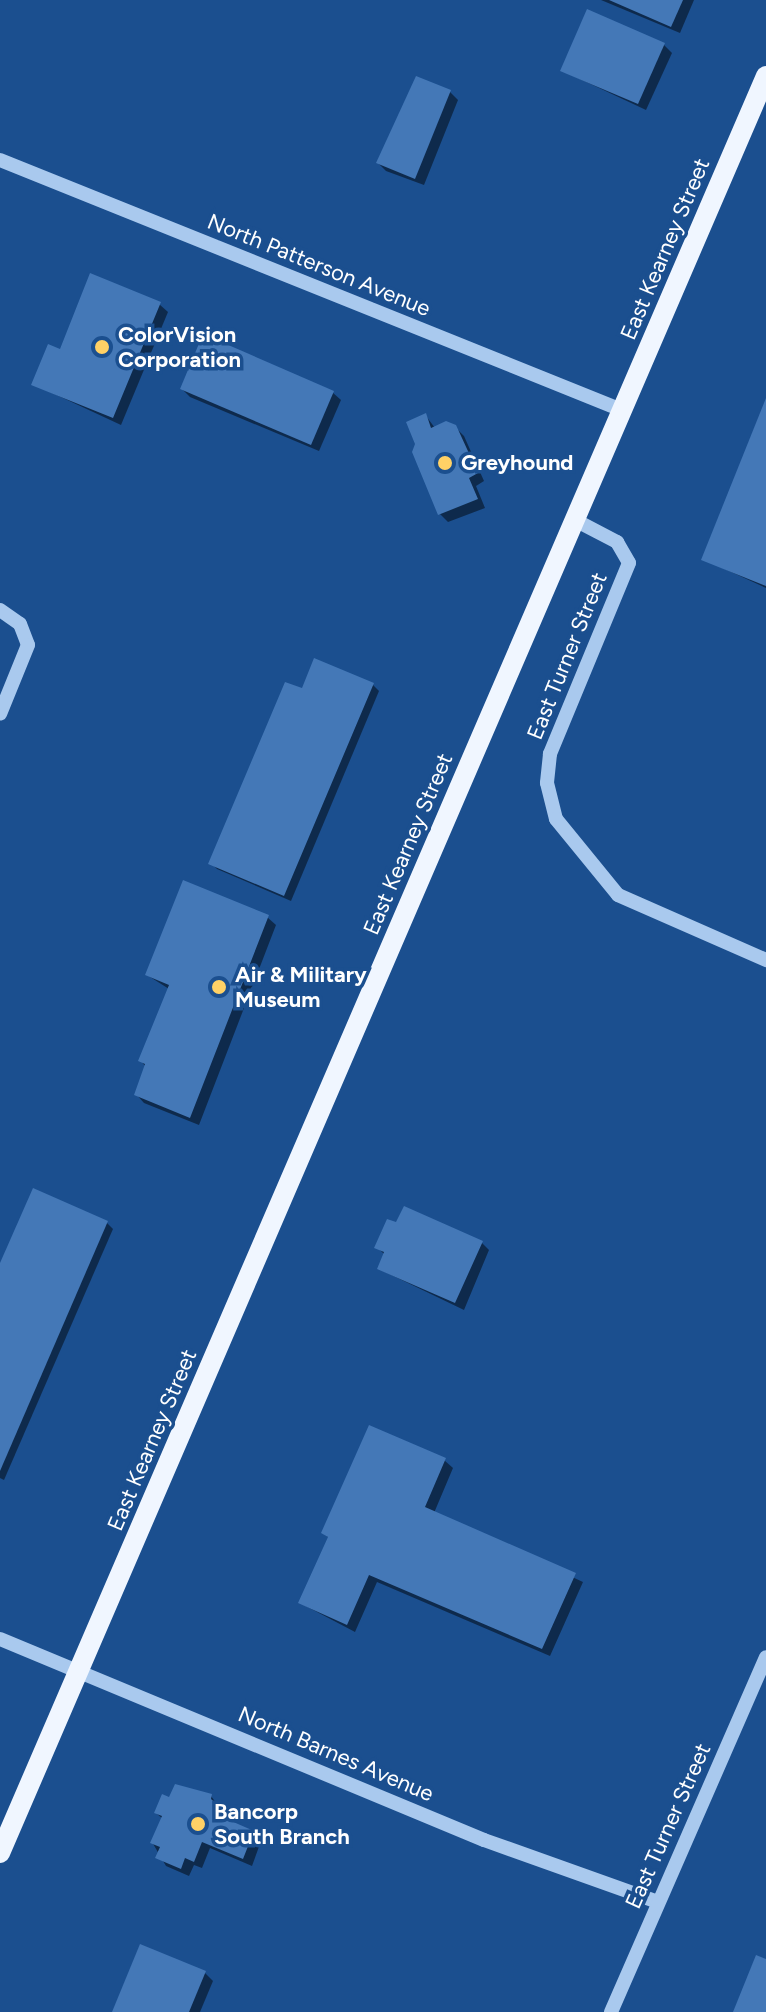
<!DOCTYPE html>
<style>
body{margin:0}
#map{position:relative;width:766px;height:2012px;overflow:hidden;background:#1b4f8f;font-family:Figtree,sans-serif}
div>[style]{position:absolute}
.shadow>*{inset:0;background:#0007}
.building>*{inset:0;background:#4478b7}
.minor>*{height:14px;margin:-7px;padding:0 7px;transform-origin:7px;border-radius:7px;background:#a9c9ee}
.major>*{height:20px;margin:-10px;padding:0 10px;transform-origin:10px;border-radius:10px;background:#f0f6ff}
.dots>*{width:22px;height:22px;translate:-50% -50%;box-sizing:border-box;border:4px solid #1b4f8f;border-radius:50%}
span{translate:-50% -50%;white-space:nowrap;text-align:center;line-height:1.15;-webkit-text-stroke:7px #1b4f8f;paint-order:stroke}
.street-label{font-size:22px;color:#fff}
.poi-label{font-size:22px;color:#fff;font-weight:700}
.left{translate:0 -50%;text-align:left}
</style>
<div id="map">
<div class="shadow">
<div style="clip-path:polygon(601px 0,694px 0,680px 33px)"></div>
<div style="clip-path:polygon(663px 44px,672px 53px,646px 110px,563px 71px)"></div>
<div style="clip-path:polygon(450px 92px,458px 100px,424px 185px,386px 171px,378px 163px)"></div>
<div style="clip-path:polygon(159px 304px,168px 312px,121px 425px,33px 384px,61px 352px)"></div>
<div style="clip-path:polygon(182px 389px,332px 392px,341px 400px,319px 451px,190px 397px)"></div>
<div style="clip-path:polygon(766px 403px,766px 588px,703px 559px)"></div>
<div style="clip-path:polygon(426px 416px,435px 428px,455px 427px,464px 436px,484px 481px,476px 486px,485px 508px,448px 522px,440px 514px)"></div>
<div style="clip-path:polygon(373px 685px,379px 691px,291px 901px,217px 869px,211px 863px,303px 691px)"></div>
<div style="clip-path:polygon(267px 917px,276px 925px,199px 1125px,144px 1103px,136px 1094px,146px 1067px,141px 1061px,169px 989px,147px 975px)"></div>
<div style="clip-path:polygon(107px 1223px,113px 1229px,4px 1480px,0 1478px,0 1268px)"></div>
<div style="clip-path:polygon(481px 1242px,489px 1250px,464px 1310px,379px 1269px,385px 1255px,377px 1247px)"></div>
<div style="clip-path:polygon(444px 1460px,453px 1468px,434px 1513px,583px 1582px,550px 1656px,377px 1582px,355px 1632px,300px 1603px,329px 1538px,323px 1533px)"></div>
<div style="clip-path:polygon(211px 1796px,231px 1823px,261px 1841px,252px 1866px,210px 1848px,202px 1868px,194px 1865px,189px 1876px,166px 1866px,152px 1842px,163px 1819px,156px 1813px,170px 1799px)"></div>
<div style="clip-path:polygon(205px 1973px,213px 1981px,200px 2012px,114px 2012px)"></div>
</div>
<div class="building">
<div style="clip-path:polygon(609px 0,683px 0,671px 27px)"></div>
<div style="clip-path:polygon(587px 9px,665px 43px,638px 104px,560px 71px)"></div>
<div style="clip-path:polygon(416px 76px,451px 90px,415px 179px,376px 163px)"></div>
<div style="clip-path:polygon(90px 273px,161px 302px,113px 418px,31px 385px,48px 344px,60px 349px)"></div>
<div style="clip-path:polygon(203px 334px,334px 391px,311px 445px,180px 389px)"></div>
<div style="clip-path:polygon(766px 398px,766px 586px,701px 560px)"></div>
<div style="clip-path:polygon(426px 413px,431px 428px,446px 421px,456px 425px,478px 473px,469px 478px,478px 499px,438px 515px,412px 452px,415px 444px,406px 422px)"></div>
<div style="clip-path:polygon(314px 658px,374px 683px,284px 896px,208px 864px,285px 682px,302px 688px)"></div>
<div style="clip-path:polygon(183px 880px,269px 915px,190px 1118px,134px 1095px,145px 1064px,138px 1061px,169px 985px,145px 975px)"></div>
<div style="clip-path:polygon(33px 1188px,108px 1221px,0 1471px,0 1263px)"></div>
<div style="clip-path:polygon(404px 1206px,483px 1241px,455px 1303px,377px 1269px,384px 1252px,374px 1248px,387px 1219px,396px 1222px)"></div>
<div style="clip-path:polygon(369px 1425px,446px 1458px,425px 1507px,576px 1573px,542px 1649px,369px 1575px,347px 1625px,298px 1603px,328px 1537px,321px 1533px)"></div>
<div style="clip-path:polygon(175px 1784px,212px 1794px,211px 1799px,225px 1811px,222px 1817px,254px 1831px,243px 1859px,202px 1842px,194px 1862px,185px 1858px,181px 1869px,155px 1858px,160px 1847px,150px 1843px,162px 1816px,154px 1813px,162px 1794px,169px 1797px)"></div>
<div style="clip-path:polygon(140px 1944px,206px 1971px,189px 2012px,112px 2012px)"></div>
<div style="clip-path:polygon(756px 1955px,766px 1959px,766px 2012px,733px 2012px)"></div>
</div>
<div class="minor">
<div style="left:0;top:160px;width:670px;rotate:21.9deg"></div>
<div style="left:573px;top:519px;width:50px;rotate:27.6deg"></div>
<div style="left:617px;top:542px;width:24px;rotate:60deg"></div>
<div style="left:629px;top:563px;width:207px;rotate:112.5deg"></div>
<div style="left:550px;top:754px;width:29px;rotate:96deg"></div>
<div style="left:547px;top:783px;width:37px;rotate:76deg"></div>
<div style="left:556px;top:819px;width:98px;rotate:50.8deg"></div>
<div style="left:618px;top:895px;width:162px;rotate:23.7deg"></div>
<div style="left:0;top:610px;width:24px;rotate:35deg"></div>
<div style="left:20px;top:624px;width:22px;rotate:69deg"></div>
<div style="left:28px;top:645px;width:74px;rotate:112.1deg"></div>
<div style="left:0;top:1639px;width:524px;rotate:22.55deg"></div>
<div style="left:484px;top:1840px;width:185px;rotate:19.6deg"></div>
<div style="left:611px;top:2012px;width:387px;rotate:-66.4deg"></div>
</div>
<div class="major">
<div style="left:0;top:1853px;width:1935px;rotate:-66.68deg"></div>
</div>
<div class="dots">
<div style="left:102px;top:347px;background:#ffd166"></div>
<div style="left:445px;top:463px;background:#ffd166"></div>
<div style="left:219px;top:987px;background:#ffd166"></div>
<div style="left:198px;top:1824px;background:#ffd166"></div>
</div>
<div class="street-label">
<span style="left:665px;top:249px;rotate:-67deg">East Kearney Street</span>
<span style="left:319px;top:265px;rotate:22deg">North Patterson Avenue</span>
<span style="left:567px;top:656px;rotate:-68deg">East Turner Street</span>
<span style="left:408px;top:844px;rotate:-67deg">East Kearney Street</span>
<span style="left:152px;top:1440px;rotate:-67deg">East Kearney Street</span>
<span style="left:336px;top:1754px;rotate:23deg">North Barnes Avenue</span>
<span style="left:668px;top:1826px;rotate:-66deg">East Turner Street</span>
</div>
<div class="poi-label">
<span class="left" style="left:118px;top:347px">ColorVision<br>Corporation</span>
<span class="left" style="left:461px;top:463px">Greyhound</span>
<span class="left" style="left:235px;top:987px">Air &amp; Military<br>Museum</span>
<span class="left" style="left:214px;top:1824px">Bancorp<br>South Branch</span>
</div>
</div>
